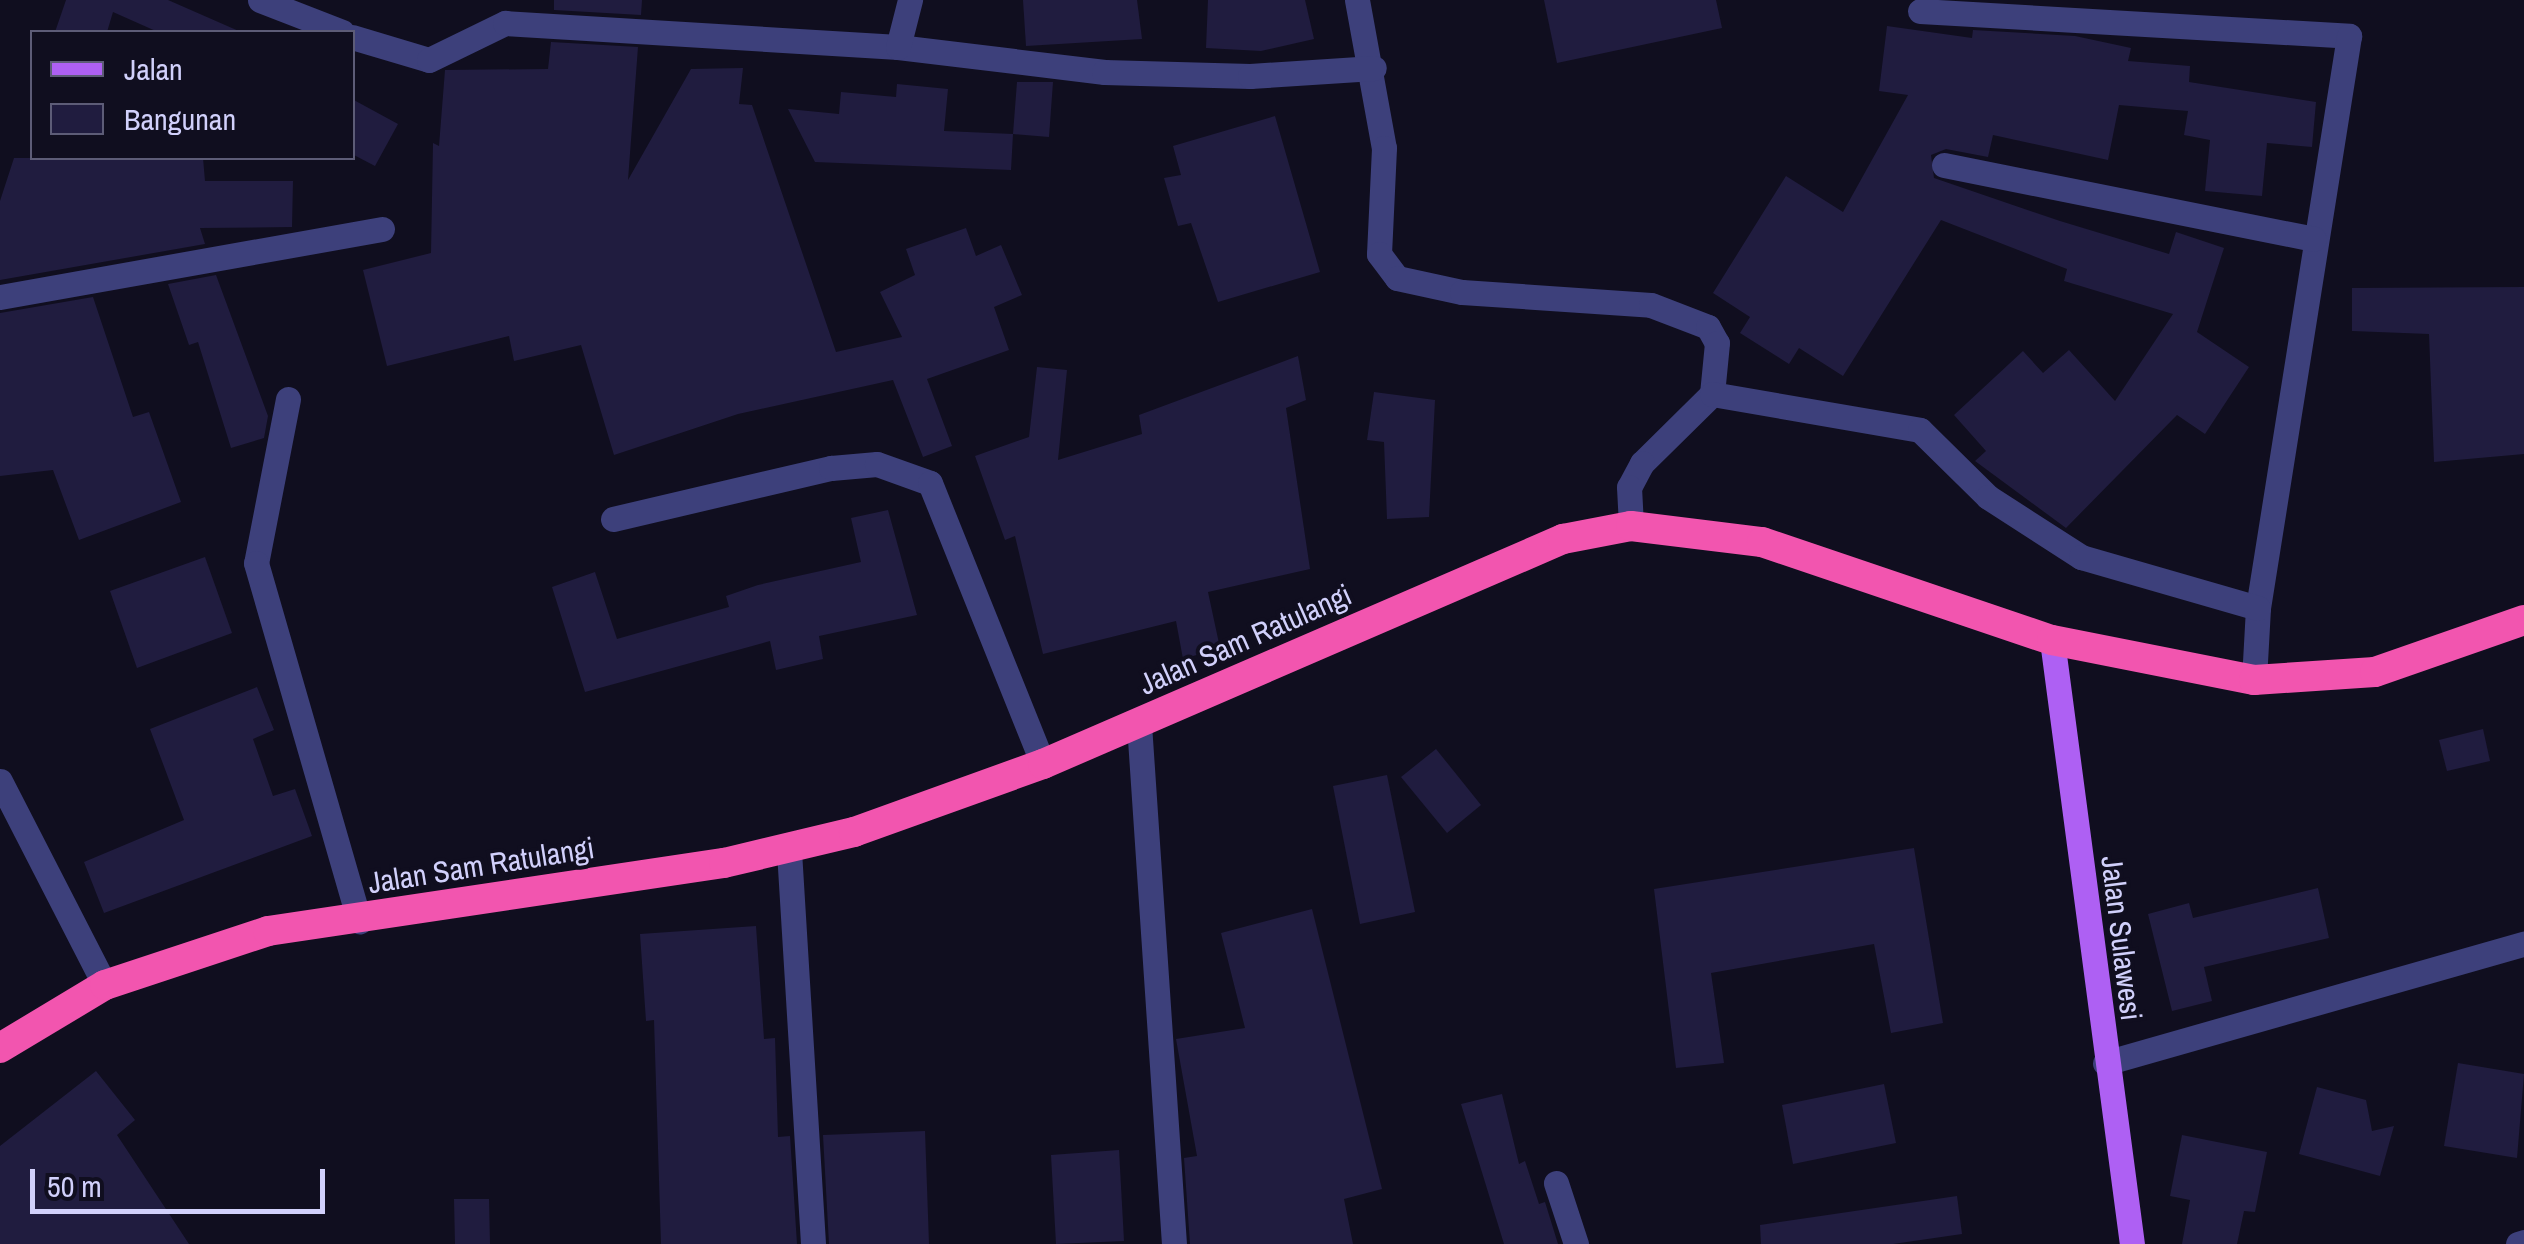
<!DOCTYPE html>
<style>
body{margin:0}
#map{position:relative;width:2524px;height:1244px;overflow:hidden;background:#100e1f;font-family:"Archivo Narrow",sans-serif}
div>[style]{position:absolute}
.building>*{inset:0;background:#201c3f}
.minor>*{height:25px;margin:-12.5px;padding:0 12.5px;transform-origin:12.5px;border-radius:12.5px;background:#3d407b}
.major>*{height:25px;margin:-12.5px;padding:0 12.5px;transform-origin:12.5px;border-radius:12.5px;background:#ae60f3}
.highway>*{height:30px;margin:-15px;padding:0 15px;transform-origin:15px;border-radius:15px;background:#f255af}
span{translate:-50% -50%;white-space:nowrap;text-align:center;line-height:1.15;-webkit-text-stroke:8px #100e1f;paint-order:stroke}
.street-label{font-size:30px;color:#d1d0fb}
.legend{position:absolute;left:30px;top:30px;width:325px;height:130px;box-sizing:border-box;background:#100e1f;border:2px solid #5d5c77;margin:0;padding:12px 18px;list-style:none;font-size:30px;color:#d1d0fb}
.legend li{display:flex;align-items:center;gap:20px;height:50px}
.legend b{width:50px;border:2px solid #5d5c77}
.scale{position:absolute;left:30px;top:1169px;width:295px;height:45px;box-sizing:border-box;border:5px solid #d1d0fb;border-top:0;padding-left:12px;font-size:30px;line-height:35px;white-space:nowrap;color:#d1d0fb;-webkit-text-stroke:8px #100e1f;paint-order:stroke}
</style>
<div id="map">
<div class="building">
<div style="clip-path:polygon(66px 0,168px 0,241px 32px,158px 32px,113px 12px,107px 32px,55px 32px)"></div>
<div style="clip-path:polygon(554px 0,642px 0,641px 15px,554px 10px)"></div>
<div style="clip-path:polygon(1023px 0,1137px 0,1142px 39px,1026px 46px)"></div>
<div style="clip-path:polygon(1208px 0,1305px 0,1314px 39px,1261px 51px,1206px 48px)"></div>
<div style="clip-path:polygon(1544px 0,1716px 0,1722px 28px,1557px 63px)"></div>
<div style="clip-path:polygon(1887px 26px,1972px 38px,1973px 30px,2075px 36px,2131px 48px,2128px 61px,2190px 66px,2189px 82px,2316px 102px,2312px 147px,2267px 143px,2262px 196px,2205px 191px,2210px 140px,2184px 135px,2188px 111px,2119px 105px,2108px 160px,1993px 135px,1988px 157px,1946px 149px,1931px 155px,1934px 178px,2060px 221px,2169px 254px,2176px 232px,2224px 248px,2197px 332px,2249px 367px,2205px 434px,2177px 415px,2066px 528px,1975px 461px,1986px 451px,1954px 415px,2023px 351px,2043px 373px,2069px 350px,2115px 401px,2173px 314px,2064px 281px,2067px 269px,1941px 220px,1843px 376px,1799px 348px,1789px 364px,1740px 333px,1750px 317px,1713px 293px,1786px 176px,1843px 212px,1908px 95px,1879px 91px)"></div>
<div style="clip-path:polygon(551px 42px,638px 47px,628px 180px,691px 69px,743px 68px,739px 104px,752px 105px,836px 352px,902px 337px,880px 292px,915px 275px,906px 249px,966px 228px,976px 256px,1001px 245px,1022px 295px,994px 307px,1009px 350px,927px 379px,952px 446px,923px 457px,893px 380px,738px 414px,614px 455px,581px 345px,514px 361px,509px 336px,387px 366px,363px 270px,431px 253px,433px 143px,439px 146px,445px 70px,548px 69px)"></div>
<div style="clip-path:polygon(1017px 82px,1053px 82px,1049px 137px,1013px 134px)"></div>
<div style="clip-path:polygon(897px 84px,948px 89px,944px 131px,1013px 134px,1011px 170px,815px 162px,788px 109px,839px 114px,841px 92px,896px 97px)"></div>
<div style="clip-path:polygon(352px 99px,398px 124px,375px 166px,352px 154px)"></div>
<div style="clip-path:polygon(1275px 116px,1320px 272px,1218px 302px,1191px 223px,1178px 226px,1164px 178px,1181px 175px,1173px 146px)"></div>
<div style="clip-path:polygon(14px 158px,203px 158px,205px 181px,293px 181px,292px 227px,200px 228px,205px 244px,0 280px,0 201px)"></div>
<div style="clip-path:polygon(216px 275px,268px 416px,264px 438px,231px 448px,198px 342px,189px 345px,168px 284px)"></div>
<div style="clip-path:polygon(2524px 287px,2524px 454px,2434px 462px,2429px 334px,2352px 331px,2352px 288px)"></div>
<div style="clip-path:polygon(93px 297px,133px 417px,149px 412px,181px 502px,79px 540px,53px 470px,0 476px,0 313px)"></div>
<div style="clip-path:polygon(1298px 356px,1306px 400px,1286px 408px,1310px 569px,1208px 592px,1220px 648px,1183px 659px,1176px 621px,1043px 654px,1015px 536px,1005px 540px,975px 456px,1029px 437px,1037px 367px,1067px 370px,1058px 460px,1142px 434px,1139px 415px)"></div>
<div style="clip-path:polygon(1374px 392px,1435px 400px,1429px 517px,1387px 519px,1384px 442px,1367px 440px)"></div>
<div style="clip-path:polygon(888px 510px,917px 615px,819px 636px,823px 659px,776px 670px,770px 641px,585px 692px,552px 587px,595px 572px,617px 639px,729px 607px,726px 596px,758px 585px,861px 562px,851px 518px)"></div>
<div style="clip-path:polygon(205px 557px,232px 633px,137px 668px,110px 591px)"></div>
<div style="clip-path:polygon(257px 687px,274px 730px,253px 739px,273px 796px,295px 789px,312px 836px,104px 913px,84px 862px,184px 820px,150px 729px)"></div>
<div style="clip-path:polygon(2483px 729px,2490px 761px,2447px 771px,2439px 740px)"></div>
<div style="clip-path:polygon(1436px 749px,1481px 805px,1447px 833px,1401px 777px)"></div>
<div style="clip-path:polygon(1387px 775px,1415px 912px,1360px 924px,1333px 786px)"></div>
<div style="clip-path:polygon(1914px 848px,1943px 1023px,1891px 1033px,1874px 944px,1711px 973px,1724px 1063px,1676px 1068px,1654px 889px)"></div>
<div style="clip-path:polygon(2318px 888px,2329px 938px,2204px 967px,2212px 1001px,2172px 1011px,2148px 914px,2189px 903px,2193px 918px)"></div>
<div style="clip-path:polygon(1312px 909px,1382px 1189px,1344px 1199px,1353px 1244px,1190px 1244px,1184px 1158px,1197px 1156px,1176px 1039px,1245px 1028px,1221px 933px)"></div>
<div style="clip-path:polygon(756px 926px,764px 1039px,775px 1038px,778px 1137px,790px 1136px,797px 1244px,661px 1244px,654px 1020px,646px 1021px,640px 934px)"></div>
<div style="clip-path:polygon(2458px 1063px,2524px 1074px,2517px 1158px,2444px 1146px)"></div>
<div style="clip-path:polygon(96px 1071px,135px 1120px,117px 1135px,189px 1244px,0 1244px,0 1146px)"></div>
<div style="clip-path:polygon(1884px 1084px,1896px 1143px,1793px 1164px,1782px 1105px)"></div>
<div style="clip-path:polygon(2317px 1087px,2366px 1100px,2372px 1131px,2394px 1126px,2380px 1176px,2299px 1154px)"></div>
<div style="clip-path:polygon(1502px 1094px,1519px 1164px,1525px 1161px,1539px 1204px,1545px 1202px,1558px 1244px,1504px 1244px,1461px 1104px)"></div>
<div style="clip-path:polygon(925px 1131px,929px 1244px,829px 1244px,823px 1135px)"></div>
<div style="clip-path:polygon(2182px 1135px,2267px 1152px,2255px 1212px,2244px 1211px,2237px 1244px,2182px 1244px,2190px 1200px,2170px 1196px)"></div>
<div style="clip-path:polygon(1119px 1150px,1124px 1241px,1056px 1244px,1051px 1155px)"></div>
<div style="clip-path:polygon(1957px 1196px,1962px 1234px,1893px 1244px,1761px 1244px,1760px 1225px)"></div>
<div style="clip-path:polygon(454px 1199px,489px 1199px,490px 1244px,455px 1244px)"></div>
</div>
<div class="minor">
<div style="left:260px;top:0;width:88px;rotate:21.3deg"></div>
<div style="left:1357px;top:0;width:150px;rotate:79.7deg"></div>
<div style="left:1384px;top:148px;width:106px;rotate:92.7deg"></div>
<div style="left:1379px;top:254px;width:30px;rotate:53deg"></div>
<div style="left:1397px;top:278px;width:66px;rotate:12.2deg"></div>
<div style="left:1462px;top:292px;width:189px;rotate:3.9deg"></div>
<div style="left:1651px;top:305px;width:61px;rotate:21.1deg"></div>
<div style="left:1708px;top:327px;width:18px;rotate:61deg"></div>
<div style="left:1717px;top:343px;width:51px;rotate:95.6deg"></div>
<div style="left:1712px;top:394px;width:98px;rotate:135.4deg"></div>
<div style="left:1642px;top:463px;width:27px;rotate:118deg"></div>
<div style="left:1629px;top:487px;width:39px;rotate:87deg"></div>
<div style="left:1920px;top:11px;width:430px;rotate:3.3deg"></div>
<div style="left:2349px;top:36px;width:579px;rotate:99.04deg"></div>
<div style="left:2258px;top:608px;width:72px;rotate:93.2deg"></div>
<div style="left:352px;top:37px;width:80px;rotate:16.6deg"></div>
<div style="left:429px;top:60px;width:85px;rotate:-26deg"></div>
<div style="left:505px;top:23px;width:394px;rotate:3.5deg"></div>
<div style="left:898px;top:47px;width:208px;rotate:6.9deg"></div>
<div style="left:1104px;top:72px;width:146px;rotate:1.6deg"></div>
<div style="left:1250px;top:76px;width:124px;rotate:-3.7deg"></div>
<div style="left:898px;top:47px;width:49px;rotate:-75.7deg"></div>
<div style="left:1944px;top:165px;width:377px;rotate:11.3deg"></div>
<div style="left:0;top:297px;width:388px;rotate:-10.1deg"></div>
<div style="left:1712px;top:394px;width:211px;rotate:9.8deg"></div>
<div style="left:1920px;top:430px;width:95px;rotate:44.6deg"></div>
<div style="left:1988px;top:497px;width:111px;rotate:32.8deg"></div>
<div style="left:2081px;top:557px;width:184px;rotate:16.1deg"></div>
<div style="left:288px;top:399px;width:167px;rotate:101deg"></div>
<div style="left:256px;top:563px;width:373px;rotate:73.9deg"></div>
<div style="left:613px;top:519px;width:224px;rotate:-13.2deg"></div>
<div style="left:831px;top:468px;width:46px;rotate:-5deg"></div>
<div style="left:877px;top:464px;width:56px;rotate:19.7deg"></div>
<div style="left:930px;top:483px;width:303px;rotate:68.1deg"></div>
<div style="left:1139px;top:724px;width:521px;rotate:86.15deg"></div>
<div style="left:0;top:781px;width:229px;rotate:62.8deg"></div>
<div style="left:789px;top:851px;width:394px;rotate:86.5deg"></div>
<div style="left:2105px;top:1063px;width:436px;rotate:-15.9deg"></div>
<div style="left:1556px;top:1183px;width:64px;rotate:71.8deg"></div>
<div style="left:2518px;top:1244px;width:6px;rotate:-18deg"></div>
</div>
<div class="major">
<div style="left:2052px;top:640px;width:609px;rotate:82.46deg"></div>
</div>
<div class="highway">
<div style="left:0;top:1048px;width:122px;rotate:-31deg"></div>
<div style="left:105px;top:985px;width:172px;rotate:-18.3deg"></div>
<div style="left:268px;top:931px;width:461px;rotate:-8.5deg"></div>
<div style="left:724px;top:863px;width:134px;rotate:-13.4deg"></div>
<div style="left:854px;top:832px;width:201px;rotate:-19.8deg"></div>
<div style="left:1043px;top:764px;width:567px;rotate:-23.4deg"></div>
<div style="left:1563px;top:539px;width:69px;rotate:-10.8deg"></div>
<div style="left:1631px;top:526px;width:132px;rotate:7deg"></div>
<div style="left:1762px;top:542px;width:306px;rotate:18.7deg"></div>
<div style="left:2052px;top:640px;width:206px;rotate:11.2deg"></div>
<div style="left:2254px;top:680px;width:121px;rotate:-3.8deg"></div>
<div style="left:2375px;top:672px;width:158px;rotate:-19.2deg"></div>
</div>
<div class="street-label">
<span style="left:1245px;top:639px;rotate:-24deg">Jalan Sam Ratulangi</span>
<span style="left:481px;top:865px;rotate:-9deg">Jalan Sam Ratulangi</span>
<span style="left:2122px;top:938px;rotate:83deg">Jalan Sulawesi</span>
</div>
<ul class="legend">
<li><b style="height:12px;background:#ae60f3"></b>Jalan</li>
<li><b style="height:28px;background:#201c3f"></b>Bangunan</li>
</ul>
<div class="scale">50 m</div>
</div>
